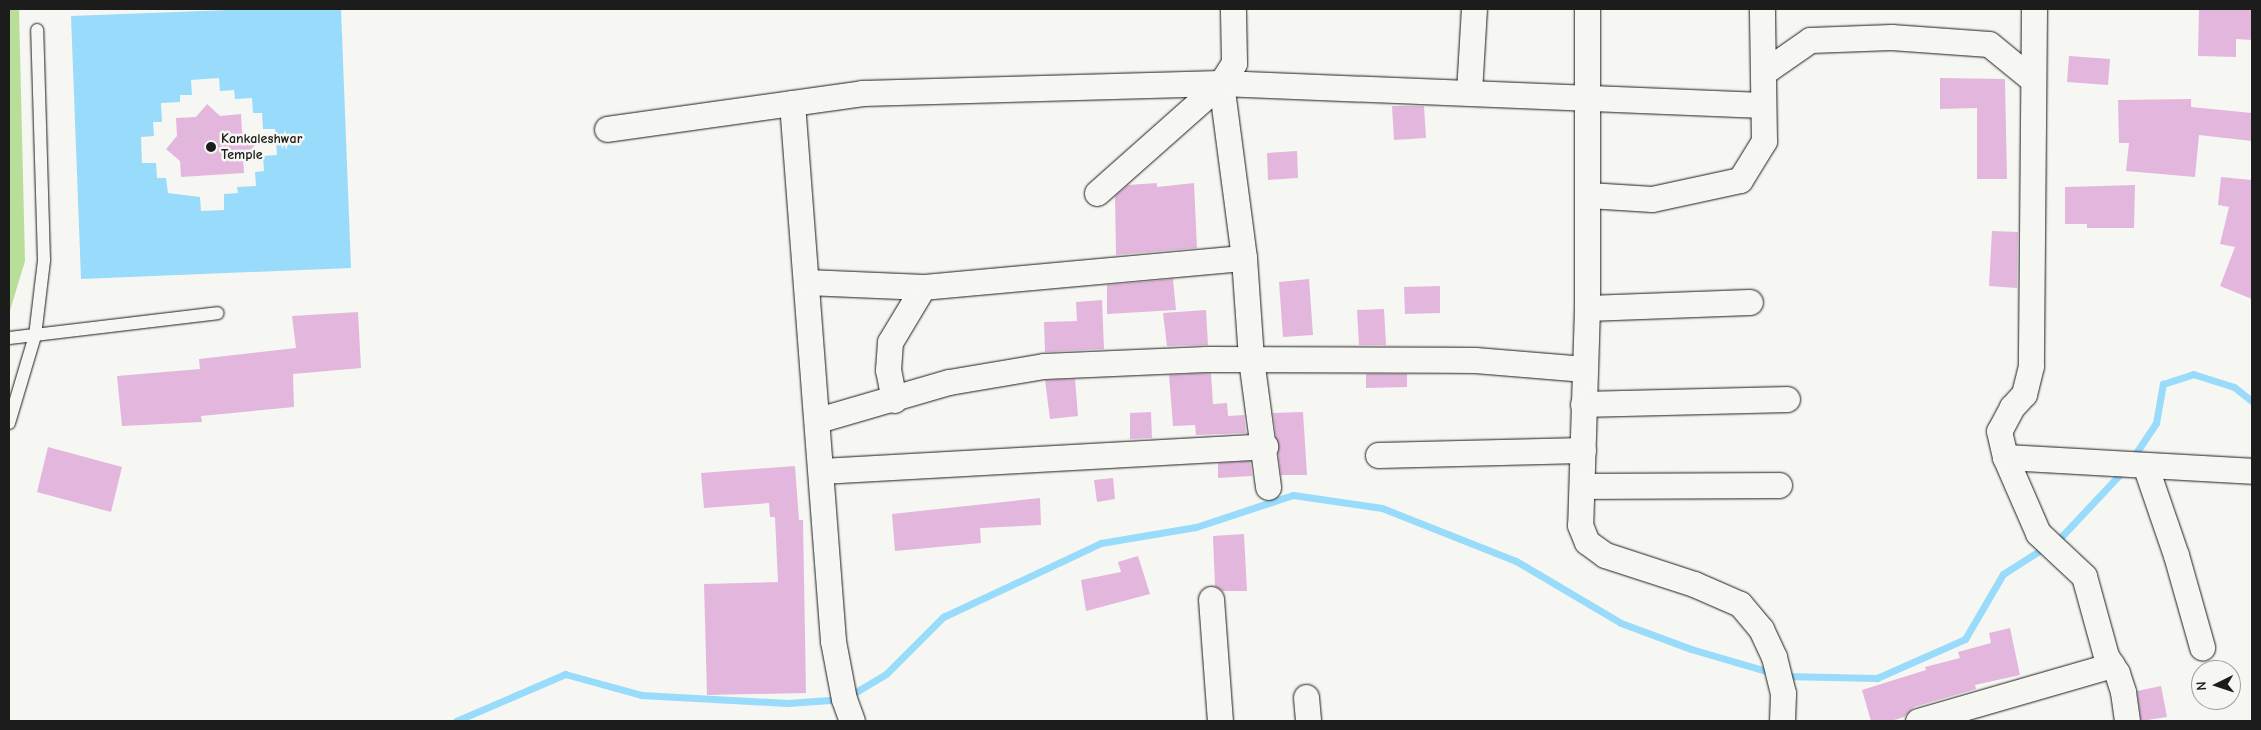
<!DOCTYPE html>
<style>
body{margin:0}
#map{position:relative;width:2261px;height:730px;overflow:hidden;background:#f6f6f2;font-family:"Comic Neue",sans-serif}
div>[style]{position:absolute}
.green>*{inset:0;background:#b8de99}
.water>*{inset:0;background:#99dbfb}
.stream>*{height:7px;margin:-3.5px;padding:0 3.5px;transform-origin:3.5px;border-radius:3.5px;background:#99dbfb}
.building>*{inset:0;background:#e3b7dd}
.roads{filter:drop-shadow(0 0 1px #1c1c1c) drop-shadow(0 0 1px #1c1c1c)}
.service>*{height:12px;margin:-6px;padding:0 6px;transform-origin:6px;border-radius:6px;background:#f6f6f2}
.minor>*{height:25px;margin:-12.5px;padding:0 12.5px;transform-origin:12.5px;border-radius:12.5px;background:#f6f6f2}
.dots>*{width:14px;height:14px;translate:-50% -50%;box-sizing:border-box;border:2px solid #f6f6f2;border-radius:50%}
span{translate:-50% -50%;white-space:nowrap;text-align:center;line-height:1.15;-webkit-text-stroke:5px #f6f6f2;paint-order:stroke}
.poi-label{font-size:14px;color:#1c1c1c;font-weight:700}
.left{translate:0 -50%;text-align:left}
.frame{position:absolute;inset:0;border:10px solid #1c1c1c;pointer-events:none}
.north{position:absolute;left:2191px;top:660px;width:50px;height:50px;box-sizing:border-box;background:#f6f6f2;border:1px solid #9f9f9c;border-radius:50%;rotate:266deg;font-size:14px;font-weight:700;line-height:20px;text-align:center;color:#1c1c1c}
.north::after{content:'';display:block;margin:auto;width:18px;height:22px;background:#1c1c1c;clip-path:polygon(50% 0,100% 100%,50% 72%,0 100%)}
</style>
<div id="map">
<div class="green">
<div style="clip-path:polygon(9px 9px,19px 9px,25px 261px,9px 314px)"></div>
</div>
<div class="water">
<div style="clip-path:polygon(evenodd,256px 9px,341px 9px,351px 268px,81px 279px,71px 16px,256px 9px,219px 78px,220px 91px,234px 90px,235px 99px,252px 98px,253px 113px,262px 113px,263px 129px,275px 129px,277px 155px,263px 156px,264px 171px,255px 172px,256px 186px,237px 187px,238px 193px,224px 194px,224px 210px,201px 211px,200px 197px,168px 193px,166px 178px,157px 178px,156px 163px,142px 163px,141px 137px,154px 136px,153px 122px,162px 122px,161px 103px,180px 102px,180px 95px,192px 95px,191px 80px,219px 78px)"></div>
</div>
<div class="stream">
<div style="left:2132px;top:459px;width:43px;rotate:-56.3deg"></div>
<div style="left:2156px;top:423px;width:40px;rotate:-80deg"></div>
<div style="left:2163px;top:384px;width:32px;rotate:-18deg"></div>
<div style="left:2193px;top:374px;width:43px;rotate:17.6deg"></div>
<div style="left:2234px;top:387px;width:23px;rotate:38deg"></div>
<div style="left:1783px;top:676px;width:94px;rotate:1.2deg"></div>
<div style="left:1877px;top:678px;width:96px;rotate:-23.9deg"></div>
<div style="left:1965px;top:639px;width:75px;rotate:-59.7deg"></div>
<div style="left:2003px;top:574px;width:69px;rotate:-32.5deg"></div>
<div style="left:2061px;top:537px;width:92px;rotate:-46.8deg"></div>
<div style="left:456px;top:721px;width:119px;rotate:-23.3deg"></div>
<div style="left:565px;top:674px;width:79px;rotate:15.4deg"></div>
<div style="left:641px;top:695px;width:146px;rotate:3.1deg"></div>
<div style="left:787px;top:703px;width:57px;rotate:-4deg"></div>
<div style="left:844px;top:699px;width:49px;rotate:-30.8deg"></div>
<div style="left:886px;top:674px;width:81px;rotate:-45deg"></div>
<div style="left:943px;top:617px;width:174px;rotate:-25.1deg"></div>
<div style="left:1101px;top:543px;width:96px;rotate:-9.6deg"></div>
<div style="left:1196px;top:527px;width:102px;rotate:-18.3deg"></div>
<div style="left:1293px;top:495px;width:90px;rotate:8.3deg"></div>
<div style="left:1382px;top:508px;width:144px;rotate:21.6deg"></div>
<div style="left:1516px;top:561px;width:122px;rotate:30.6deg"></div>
<div style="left:1621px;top:623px;width:75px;rotate:20.4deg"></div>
<div style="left:1691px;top:649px;width:85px;rotate:16.3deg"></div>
</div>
<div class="building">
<div style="clip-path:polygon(2199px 9px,2252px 9px,2252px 40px,2236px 39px,2236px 57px,2198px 56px)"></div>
<div style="clip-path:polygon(2069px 56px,2110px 59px,2108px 85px,2067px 82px)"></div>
<div style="clip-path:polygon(1940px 78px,2005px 79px,2007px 179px,1977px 179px,1977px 108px,1940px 109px)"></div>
<div style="clip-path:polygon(2191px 99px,2191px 107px,2252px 113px,2252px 141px,2199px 135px,2195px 177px,2126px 171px,2129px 143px,2119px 143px,2118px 100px)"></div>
<div style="clip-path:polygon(207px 104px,220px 116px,241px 114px,242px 132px,256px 144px,243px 158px,244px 173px,181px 177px,180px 161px,166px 149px,177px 136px,176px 118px,196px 117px)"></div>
<div style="clip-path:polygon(1392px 106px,1424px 106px,1426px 138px,1394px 140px)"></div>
<div style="clip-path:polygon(1297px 151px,1298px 178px,1268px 180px,1267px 153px)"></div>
<div style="clip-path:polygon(2221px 177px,2252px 180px,2252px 299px,2220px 286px,2235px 247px,2220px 244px,2229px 207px,2218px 205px)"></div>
<div style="clip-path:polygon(1157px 183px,1157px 187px,1194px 183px,1197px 248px,1116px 255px,1115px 196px,1128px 185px)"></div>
<div style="clip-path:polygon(2135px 185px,2134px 228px,2087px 228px,2087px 224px,2065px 224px,2065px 187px)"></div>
<div style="clip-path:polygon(1992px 231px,2018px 232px,2017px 288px,1989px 286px)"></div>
<div style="clip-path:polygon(1173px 279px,1176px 310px,1107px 314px,1107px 285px)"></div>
<div style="clip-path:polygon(1309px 279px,1313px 335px,1283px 337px,1279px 282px)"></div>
<div style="clip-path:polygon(1440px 286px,1440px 313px,1405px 314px,1404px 287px)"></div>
<div style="clip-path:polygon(1102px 300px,1104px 349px,1045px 352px,1044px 322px,1077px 321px,1076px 302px)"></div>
<div style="clip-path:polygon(1384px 309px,1386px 345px,1359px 345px,1357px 310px)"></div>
<div style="clip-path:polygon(1206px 310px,1208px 345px,1167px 346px,1163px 313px)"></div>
<div style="clip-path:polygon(358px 312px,361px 368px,293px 374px,294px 407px,201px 416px,202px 422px,122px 426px,117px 376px,200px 369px,199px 359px,296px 348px,292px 316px)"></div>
<div style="clip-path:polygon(1211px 373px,1213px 404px,1227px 403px,1228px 416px,1244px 415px,1246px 433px,1196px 435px,1195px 425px,1173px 426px,1169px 375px)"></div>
<div style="clip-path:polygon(1366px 374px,1407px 374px,1407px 387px,1366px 388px)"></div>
<div style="clip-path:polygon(1075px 379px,1078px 416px,1050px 419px,1045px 380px)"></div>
<div style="clip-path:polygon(1151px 412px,1152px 438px,1130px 439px,1130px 413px)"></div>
<div style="clip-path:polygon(1303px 412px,1307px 475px,1281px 475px,1273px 413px)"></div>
<div style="clip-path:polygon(48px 447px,122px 467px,111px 512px,37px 492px)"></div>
<div style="clip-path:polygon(1250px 461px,1252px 476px,1218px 478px,1218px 463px)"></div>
<div style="clip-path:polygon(795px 466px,799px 520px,803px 520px,806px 693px,707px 695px,704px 584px,778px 582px,775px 517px,770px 517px,769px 503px,704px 508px,701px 473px)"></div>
<div style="clip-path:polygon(1113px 478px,1115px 499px,1097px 502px,1094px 480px)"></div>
<div style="clip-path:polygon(1040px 498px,1041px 525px,980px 528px,981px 543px,895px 551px,892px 514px)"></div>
<div style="clip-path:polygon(1244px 534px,1247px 591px,1223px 591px,1215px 586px,1213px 536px)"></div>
<div style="clip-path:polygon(1138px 556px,1150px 594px,1086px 611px,1081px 580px,1121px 572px,1118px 562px)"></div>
<div style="clip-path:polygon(2010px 628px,2020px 675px,1975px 685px,1976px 689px,1914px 707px,1904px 717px,1891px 721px,1871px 721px,1862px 690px,1926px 670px,1925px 667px,1960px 658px,1958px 652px,1991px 643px,1989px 633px)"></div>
<div style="clip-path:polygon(2161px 686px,2167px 717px,2141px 721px,2137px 691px)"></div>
</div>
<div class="roads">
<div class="service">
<div style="left:9px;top:338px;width:210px;rotate:-6.8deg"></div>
<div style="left:9px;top:423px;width:91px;rotate:-73.4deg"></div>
<div style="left:35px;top:336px;width:77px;rotate:-83.2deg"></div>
<div style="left:44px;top:260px;width:230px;rotate:-91.7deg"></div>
</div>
<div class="minor">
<div style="left:1587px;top:9px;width:299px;rotate:90deg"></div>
<div style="left:1587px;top:308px;width:217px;rotate:91.8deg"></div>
<div style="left:1580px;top:525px;width:18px;rotate:68deg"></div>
<div style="left:1587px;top:542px;width:22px;rotate:36deg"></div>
<div style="left:1605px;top:555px;width:94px;rotate:18deg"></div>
<div style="left:1694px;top:584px;width:50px;rotate:23.5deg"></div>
<div style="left:1740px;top:604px;width:33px;rotate:50deg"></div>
<div style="left:1761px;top:629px;width:31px;rotate:65deg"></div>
<div style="left:1774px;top:657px;width:37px;rotate:76deg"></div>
<div style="left:1783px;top:693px;width:28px;rotate:92deg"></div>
<div style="left:2034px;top:9px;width:357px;rotate:90.5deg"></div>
<div style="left:2031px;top:366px;width:29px;rotate:104deg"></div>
<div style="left:2024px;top:394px;width:18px;rotate:133deg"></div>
<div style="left:2012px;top:407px;width:27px;rotate:118deg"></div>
<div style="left:1999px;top:431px;width:27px;rotate:77deg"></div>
<div style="left:2005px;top:457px;width:83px;rotate:66.5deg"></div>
<div style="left:2038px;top:533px;width:63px;rotate:43.1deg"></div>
<div style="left:2084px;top:576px;width:83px;rotate:74.6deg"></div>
<div style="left:2106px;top:656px;width:20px;rotate:57deg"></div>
<div style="left:2117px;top:673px;width:20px;rotate:72deg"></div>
<div style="left:2123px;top:692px;width:29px;rotate:82deg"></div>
<div style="left:1764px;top:72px;width:56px;rotate:-34.8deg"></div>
<div style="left:1810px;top:40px;width:81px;rotate:-2.1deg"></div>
<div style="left:1891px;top:37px;width:98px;rotate:4.1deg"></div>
<div style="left:1989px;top:44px;width:57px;rotate:39.3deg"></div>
<div style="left:1221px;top:83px;width:177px;rotate:82.5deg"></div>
<div style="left:1244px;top:258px;width:101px;rotate:86deg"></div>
<div style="left:1251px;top:359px;width:129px;rotate:82.4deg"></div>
<div style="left:1469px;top:92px;width:83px;rotate:-86.6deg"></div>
<div style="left:792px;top:103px;width:540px;rotate:85.64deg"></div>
<div style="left:833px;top:641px;width:59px;rotate:79.3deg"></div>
<div style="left:844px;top:699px;width:23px;rotate:70deg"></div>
<div style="left:607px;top:129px;width:258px;rotate:-8deg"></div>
<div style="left:862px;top:93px;width:359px;rotate:-1.6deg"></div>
<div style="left:1221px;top:83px;width:542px;rotate:2.32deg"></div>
<div style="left:1097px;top:193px;width:166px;rotate:-41.6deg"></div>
<div style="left:1221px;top:83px;width:24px;rotate:-57deg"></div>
<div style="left:1234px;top:63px;width:54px;rotate:-91.1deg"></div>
<div style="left:1588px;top:195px;width:64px;rotate:3.6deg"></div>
<div style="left:1652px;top:199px;width:90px;rotate:-12.2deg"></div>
<div style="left:1740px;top:180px;width:46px;rotate:-58.4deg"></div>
<div style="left:1764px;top:141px;width:132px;rotate:-90.9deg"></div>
<div style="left:807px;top:282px;width:116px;rotate:2.5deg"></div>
<div style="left:1587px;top:308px;width:163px;rotate:-2.1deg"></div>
<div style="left:894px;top:400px;width:31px;rotate:-101deg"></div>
<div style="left:888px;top:370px;width:28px;rotate:-86deg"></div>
<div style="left:890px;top:342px;width:64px;rotate:-59deg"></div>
<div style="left:923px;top:287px;width:322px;rotate:-5.2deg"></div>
<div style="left:1583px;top:404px;width:204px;rotate:-1.4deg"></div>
<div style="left:818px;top:420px;width:136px;rotate:-16.2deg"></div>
<div style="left:949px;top:382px;width:96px;rotate:-9.6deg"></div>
<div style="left:1044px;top:366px;width:162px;rotate:-2.5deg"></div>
<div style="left:1206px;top:359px;width:269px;rotate:0.2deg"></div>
<div style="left:1475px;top:360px;width:110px;rotate:4.7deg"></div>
<div style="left:1378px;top:455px;width:205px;rotate:-1.4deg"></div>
<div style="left:2005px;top:457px;width:247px;rotate:3.2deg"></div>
<div style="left:2145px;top:465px;width:95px;rotate:71deg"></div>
<div style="left:2176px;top:555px;width:96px;rotate:74.2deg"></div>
<div style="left:821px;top:471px;width:445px;rotate:-3.2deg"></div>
<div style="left:1582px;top:486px;width:197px;rotate:-0.3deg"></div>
<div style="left:1211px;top:599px;width:122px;rotate:85.8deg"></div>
<div style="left:1306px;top:697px;width:24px;rotate:85deg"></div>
<div style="left:1918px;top:721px;width:202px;rotate:-16.1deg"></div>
</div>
</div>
<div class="dots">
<div style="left:211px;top:147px;background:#1c1c1c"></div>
</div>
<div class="poi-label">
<span class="left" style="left:221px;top:147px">Kankaleshwar<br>Temple</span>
</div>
<div class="frame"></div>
<div class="north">N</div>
</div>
